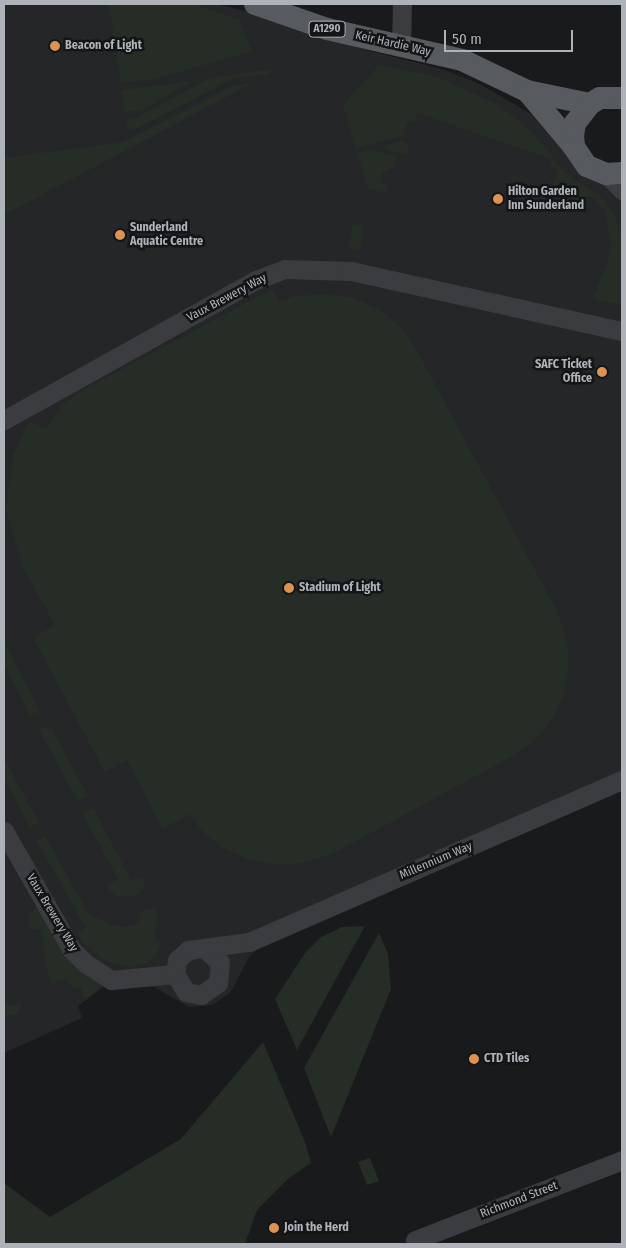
<!DOCTYPE html>
<style>
body{margin:0}
#map{position:relative;width:626px;height:1248px;overflow:hidden;background:#191a1b;font-family:"Fira Sans Condensed",sans-serif}
div>[style]{position:absolute}
.built>*{inset:0;background:#252628}
.green>*{inset:0;background:#262d26}
.minor>*{height:19px;margin:-9.5px;padding:0 9.5px;transform-origin:9.5px;border-radius:9.5px;background:#3b3c40}
.major>*{height:22px;margin:-11px;padding:0 11px;transform-origin:11px;border-radius:11px;background:#575a5e}
.dots>*{width:14px;height:14px;translate:-50% -50%;box-sizing:border-box;border:2px solid #141516;border-radius:50%}
span{translate:-50% -50%;white-space:nowrap;text-align:center;line-height:1.15;-webkit-text-stroke:5px #141516;paint-order:stroke}
.shield-label span{padding:1px 4px;background:#141516;border:1px solid;border-radius:4px;-webkit-text-stroke-width:0}
.shield-label{font-size:11px;color:#adb3b9;font-weight:700}
.street-label{font-size:12px;color:#adb3b9}
.poi-label{font-size:12px;color:#adb3b9;font-weight:700}
.left{translate:0 -50%;text-align:left}
.right{translate:-100% -50%;text-align:right}
.frame{position:absolute;inset:0;border:5px solid #adb3b9;pointer-events:none}
.scale{position:absolute;left:444px;top:30px;width:129px;height:22px;box-sizing:border-box;border:2px solid #adb3b9;border-top:0;padding-left:6px;font-size:15px;line-height:18px;white-space:nowrap;color:#adb3b9;-webkit-text-stroke:4px #141516;paint-order:stroke}
</style>
<div id="map">
<div class="built">
<div style="clip-path:polygon(4px 4px,216px 4px,253px 13px,366px 50px,445px 70px,480px 84px,531px 114px,582px 173px,622px 183px,622px 786px,261px 946px,249px 957px,231px 992px,212px 1005px,189px 1007px,154px 987px,107px 984px,78px 1006px,82px 1018px,4px 1053px)"></div>
</div>
<div class="green">
<div style="clip-path:polygon(109px 4px,194px 4px,240px 20px,252px 51px,155px 79px,121px 83px)"></div>
<div style="clip-path:polygon(379px 65px,438px 77px,500px 106px,534px 134px,564px 172px,600px 196px,614px 214px,622px 238px,622px 304px,592px 300px,607px 263px,610px 244px,606px 211px,594px 198px,586px 196px,573px 203px,549px 194px,558px 169px,550px 166px,552px 159px,417px 113px,413px 123px,408px 121px,403px 136px,355px 148px,343px 105px)"></div>
<div style="clip-path:polygon(272px 69px,269px 74px,232px 79px,138px 128px,128px 130px,126px 119px,137px 117px,210px 78px)"></div>
<div style="clip-path:polygon(193px 81px,143px 110px,124px 112px,121px 90px)"></div>
<div style="clip-path:polygon(253px 83px,4px 215px,4px 158px,123px 142px,233px 86px)"></div>
<div style="clip-path:polygon(402px 140px,409px 145px,406px 155px,380px 147px)"></div>
<div style="clip-path:polygon(370px 149px,397px 157px,393px 168px,382px 172px,382px 182px,388px 186px,386px 193px,368px 188px,357px 153px)"></div>
<div style="clip-path:polygon(352px 224px,363px 226px,360px 251px,349px 249px)"></div>
<div style="clip-path:polygon(272px 289px,279px 302px,296px 296px,325px 294px,353px 298px,379px 309px,401px 327px,417px 351px,556px 609px,566px 636px,569px 664px,565px 692px,553px 718px,534px 741px,511px 757px,334px 853px,307px 862px,279px 865px,250px 860px,223px 848px,201px 830px,190px 814px,163px 829px,127px 760px,105px 772px,33px 638px,55px 625px,23px 567px,6px 511px,13px 455px,29px 422px,46px 428px,65px 403px,78px 393px)"></div>
<div style="clip-path:polygon(4px 642px,40px 711px,30px 715px,4px 664px)"></div>
<div style="clip-path:polygon(41px 727px,52px 729px,88px 796px,78px 802px,38px 728px)"></div>
<div style="clip-path:polygon(4px 758px,39px 823px,30px 827px,4px 779px)"></div>
<div style="clip-path:polygon(93px 808px,131px 880px,144px 877px,144px 888px,135px 896px,116px 897px,106px 886px,118px 879px,82px 813px)"></div>
<div style="clip-path:polygon(45px 836px,88px 913px,111px 925px,126px 927px,140px 922px,139px 914px,146px 909px,156px 909px,158px 916px,154px 937px,161px 941px,156px 956px,147px 963px,130px 967px,108px 962px,83px 943px,77px 933px,86px 928px,36px 840px)"></div>
<div style="clip-path:polygon(36px 908px,40px 909px,104px 982px,85px 1000px,80px 987px,72px 989px,67px 978px,50px 984px,40px 929px,30px 929px,29px 914px)"></div>
<div style="clip-path:polygon(365px 926px,297px 1050px,275px 999px,305px 953px,321px 937px,342px 927px)"></div>
<div style="clip-path:polygon(379px 933px,388px 954px,391px 989px,331px 1137px,304px 1068px)"></div>
<div style="clip-path:polygon(23px 1003px,17px 1015px,4px 1015px,4px 1006px)"></div>
<div style="clip-path:polygon(263px 1042px,305px 1142px,311px 1163px,289px 1178px,257px 1210px,245px 1244px,4px 1244px,4px 1183px,50px 1217px,181px 1139px)"></div>
<div style="clip-path:polygon(370px 1158px,379px 1181px,367px 1185px,358px 1162px)"></div>
</div>
<div class="minor">
<div style="left:401px;top:45px;width:41px;rotate:-88.6deg"></div>
<div style="left:606px;top:174px;width:23px;rotate:45deg"></div>
<div style="left:4px;top:420px;width:288px;rotate:-29.1deg"></div>
<div style="left:256px;top:280px;width:30px;rotate:-21deg"></div>
<div style="left:284px;top:269px;width:67px;rotate:1.7deg"></div>
<div style="left:351px;top:271px;width:278px;rotate:12.5deg"></div>
<div style="left:4px;top:831px;width:137px;rotate:60.3deg"></div>
<div style="left:72px;top:950px;width:18px;rotate:45deg"></div>
<div style="left:85px;top:963px;width:31px;rotate:33deg"></div>
<div style="left:111px;top:980px;width:64px;rotate:-5.4deg"></div>
<div style="left:206px;top:950px;width:18px;rotate:41deg"></div>
<div style="left:220px;top:962px;width:21px;rotate:95deg"></div>
<div style="left:218px;top:983px;width:21px;rotate:145deg"></div>
<div style="left:201px;top:995px;width:15px;rotate:-169deg"></div>
<div style="left:186px;top:992px;width:21px;rotate:-121deg"></div>
<div style="left:175px;top:974px;width:14px;rotate:-82deg"></div>
<div style="left:177px;top:960px;width:15px;rotate:-42deg"></div>
<div style="left:188px;top:950px;width:62px;rotate:-7.5deg"></div>
<div style="left:249px;top:942px;width:407px;rotate:-23.5deg"></div>
<div style="left:415px;top:1240px;width:222px;rotate:-21.1deg"></div>
</div>
<div class="major">
<div style="left:255px;top:4px;width:76px;rotate:19.1deg"></div>
<div style="left:327px;top:29px;width:139px;rotate:12.9deg"></div>
<div style="left:462px;top:60px;width:72px;rotate:25.5deg"></div>
<div style="left:527px;top:91px;width:64px;rotate:11.7deg"></div>
<div style="left:527px;top:91px;width:73px;rotate:50deg"></div>
<div style="left:622px;top:98px;width:22px;rotate:180deg"></div>
<div style="left:600px;top:98px;width:12px;rotate:149deg"></div>
<div style="left:590px;top:104px;width:24px;rotate:128deg"></div>
<div style="left:575px;top:123px;width:12px;rotate:99deg"></div>
<div style="left:573px;top:135px;width:12px;rotate:85deg"></div>
<div style="left:574px;top:147px;width:23px;rotate:56deg"></div>
<div style="left:587px;top:166px;width:21px;rotate:23deg"></div>
<div style="left:606px;top:174px;width:16px;rotate:-4deg"></div>
</div>
<div class="dots">
<div style="left:55px;top:46px;background:#dc9250"></div>
<div style="left:498px;top:199px;background:#dc9250"></div>
<div style="left:120px;top:235px;background:#dc9250"></div>
<div style="left:602px;top:372px;background:#dc9250"></div>
<div style="left:289px;top:588px;background:#dc9250"></div>
<div style="left:474px;top:1059px;background:#dc9250"></div>
<div style="left:274px;top:1228px;background:#dc9250"></div>
</div>
<div class="shield-label">
<span style="left:327px;top:29px">A1290</span>
</div>
<div class="street-label">
<span style="left:393px;top:44px;rotate:13deg">Keir Hardie Way</span>
<span style="left:227px;top:298px;rotate:-28deg">Vaux Brewery Way</span>
<span style="left:436px;top:861px;rotate:-23deg">Millennium Way</span>
<span style="left:52px;top:913px;rotate:59deg">Vaux Brewery Way</span>
<span style="left:519px;top:1200px;rotate:-21deg">Richmond Street</span>
</div>
<div class="poi-label">
<span class="left" style="left:65px;top:46px">Beacon of Light</span>
<span class="left" style="left:508px;top:199px">Hilton Garden<br>Inn Sunderland</span>
<span class="left" style="left:130px;top:235px">Sunderland<br>Aquatic Centre</span>
<span class="right" style="left:592px;top:372px">SAFC Ticket<br>Office</span>
<span class="left" style="left:299px;top:588px">Stadium of Light</span>
<span class="left" style="left:484px;top:1059px">CTD Tiles</span>
<span class="left" style="left:284px;top:1228px">Join the Herd</span>
</div>
<div class="frame"></div>
<div class="scale">50 m</div>
</div>
